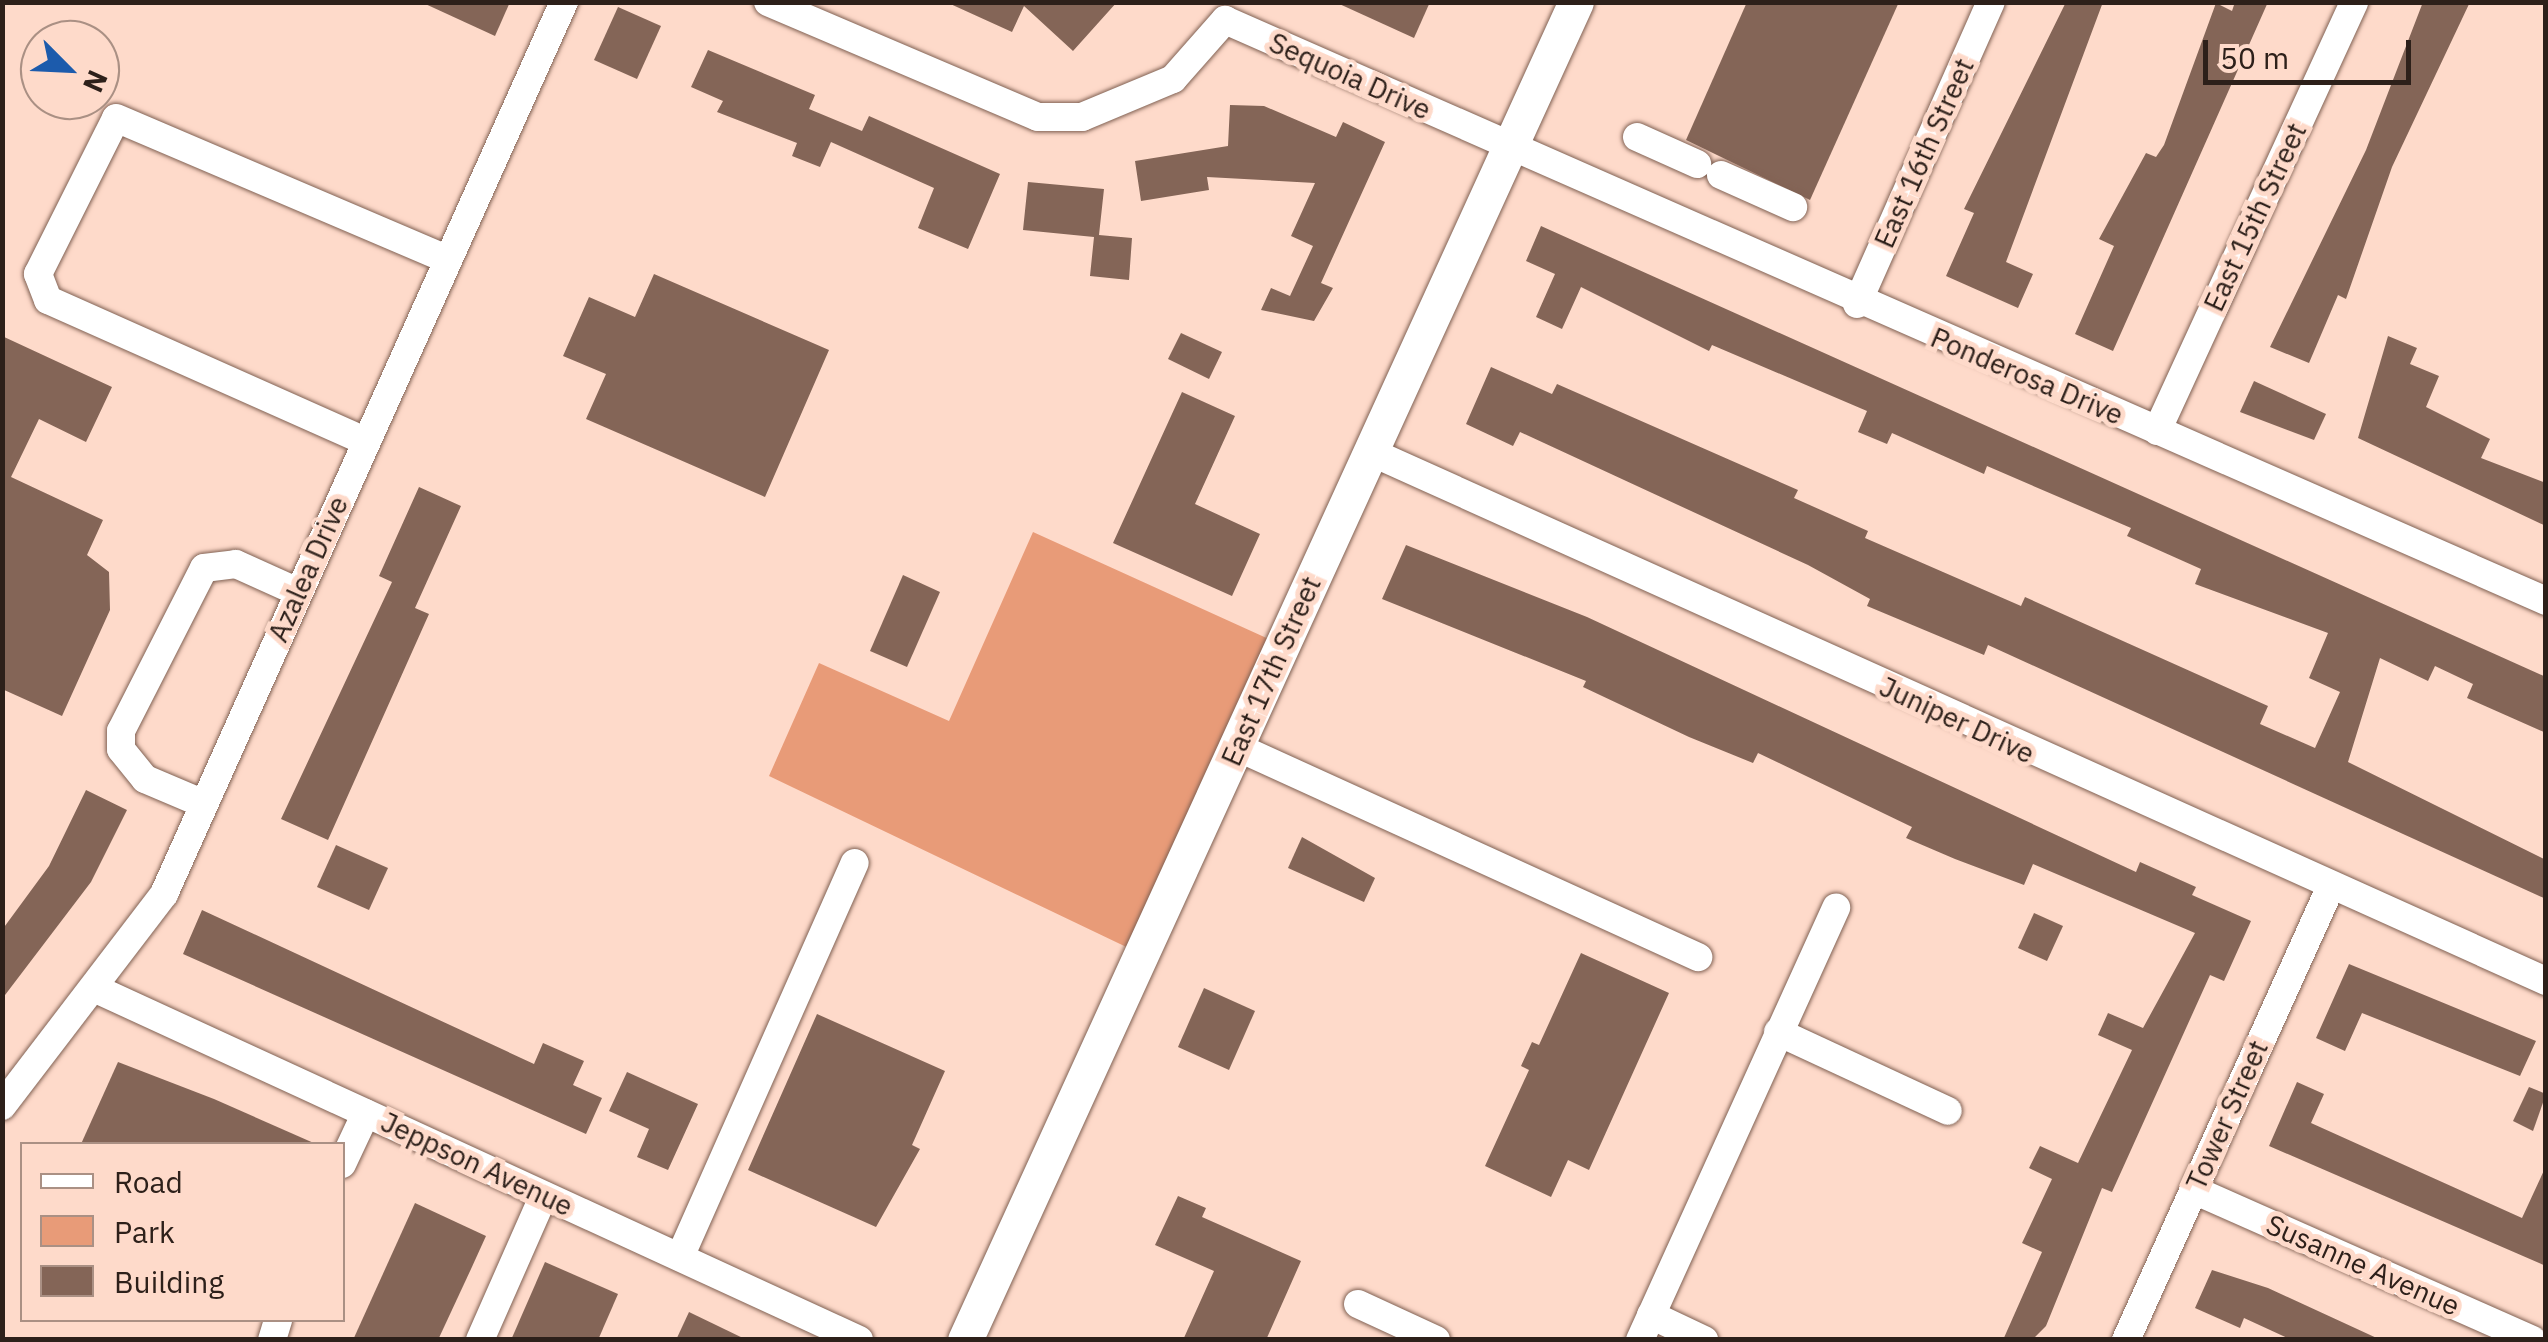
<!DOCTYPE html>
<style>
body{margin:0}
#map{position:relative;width:2548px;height:1342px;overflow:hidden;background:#fedaca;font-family:"IBM Plex Sans",sans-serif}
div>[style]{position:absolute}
.green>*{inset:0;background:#e89b78}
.building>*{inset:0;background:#846557}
.roads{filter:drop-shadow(0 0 2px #806153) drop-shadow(0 0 2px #806153)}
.minor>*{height:28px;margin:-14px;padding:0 14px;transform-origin:14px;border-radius:14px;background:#fff}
.major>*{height:35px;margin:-17.5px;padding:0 17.5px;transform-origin:17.5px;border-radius:17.5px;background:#fff}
span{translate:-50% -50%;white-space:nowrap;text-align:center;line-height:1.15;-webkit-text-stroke:10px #fedaca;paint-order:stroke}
.street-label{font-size:28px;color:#2d201a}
.frame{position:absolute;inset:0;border:5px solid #2d201a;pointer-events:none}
.legend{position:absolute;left:20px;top:1142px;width:325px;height:180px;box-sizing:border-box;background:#fedaca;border:2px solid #aa9084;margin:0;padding:12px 18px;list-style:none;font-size:30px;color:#2d201a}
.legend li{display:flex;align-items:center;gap:20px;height:50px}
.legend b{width:50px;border:2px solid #aa9084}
.north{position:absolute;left:20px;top:20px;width:100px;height:100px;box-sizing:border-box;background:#fedaca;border:2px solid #aa9084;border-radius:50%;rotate:114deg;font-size:28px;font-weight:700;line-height:40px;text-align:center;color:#2d201a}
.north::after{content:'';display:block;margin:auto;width:35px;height:45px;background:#1c5bac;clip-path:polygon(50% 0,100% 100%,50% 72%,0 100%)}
.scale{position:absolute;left:2203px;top:40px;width:208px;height:45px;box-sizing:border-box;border:5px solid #2d201a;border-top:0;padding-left:12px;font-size:30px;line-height:35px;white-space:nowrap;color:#2d201a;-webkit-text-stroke:8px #fedaca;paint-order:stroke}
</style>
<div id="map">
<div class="green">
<div style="clip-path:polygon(1033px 532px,1282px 645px,1141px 954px,769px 776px,819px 663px,949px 721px)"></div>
</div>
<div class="building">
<div style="clip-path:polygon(421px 2px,510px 2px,495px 36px)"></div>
<div style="clip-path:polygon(946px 2px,1117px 2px,1073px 51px,1024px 6px,1012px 32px)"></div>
<div style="clip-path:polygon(1335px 2px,1430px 2px,1414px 38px)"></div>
<div style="clip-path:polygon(1747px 2px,1899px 2px,1810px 200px,1686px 140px)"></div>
<div style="clip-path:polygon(2066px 2px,2103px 2px,2006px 262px,2033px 274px,2018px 308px,1946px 276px,1974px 213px,1964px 209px)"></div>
<div style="clip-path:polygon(2235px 2px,2268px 2px,2113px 351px,2075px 334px,2114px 246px,2099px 239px,2146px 153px,2156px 157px,2164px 145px,2216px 3px,2232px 11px)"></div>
<div style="clip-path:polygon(2423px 2px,2470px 2px,2392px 167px,2346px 299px,2338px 295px,2309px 363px,2270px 347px,2366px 150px)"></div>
<div style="clip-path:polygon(618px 7px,661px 26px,637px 79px,594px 60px)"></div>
<div style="clip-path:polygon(708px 50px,815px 95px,809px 109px,862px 131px,869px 116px,1000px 174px,968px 249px,918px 228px,934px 188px,831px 142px,820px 167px,792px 156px,797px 143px,717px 112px,723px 101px,691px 87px)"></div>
<div style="clip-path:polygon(1230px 105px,1264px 106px,1336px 137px,1343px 122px,1385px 142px,1321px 283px,1333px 288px,1314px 321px,1261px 310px,1271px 288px,1290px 296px,1313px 246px,1291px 236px,1315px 183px,1207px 177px,1209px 190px,1141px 201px,1135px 161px,1228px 146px)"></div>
<div style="clip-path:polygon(1028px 182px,1104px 189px,1099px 235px,1132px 238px,1129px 280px,1090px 276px,1094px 237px,1023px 230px)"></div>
<div style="clip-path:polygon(1541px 226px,2546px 677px,2546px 733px,2467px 698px,2473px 684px,2435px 666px,2428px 681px,2380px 658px,2348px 762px,2546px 860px,2546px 899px,1988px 645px,1984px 655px,1867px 606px,1870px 599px,1808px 565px,1520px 432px,1513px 446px,1466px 424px,1491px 367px,1552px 394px,1557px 384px,1798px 490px,1794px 498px,1868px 531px,1865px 538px,2021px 606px,2025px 597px,2268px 706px,2260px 724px,2315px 748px,2340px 692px,2309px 678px,2328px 633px,2195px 584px,2201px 569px,2127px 536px,2131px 528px,1987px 466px,1984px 474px,1892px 433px,1887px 444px,1858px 432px,1867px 411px,1712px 345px,1709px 351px,1581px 287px,1562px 329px,1536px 317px,1555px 274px,1526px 261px)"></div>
<div style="clip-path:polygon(654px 274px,829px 350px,765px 497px,586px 419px,606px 374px,563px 356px,589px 297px,635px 317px)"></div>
<div style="clip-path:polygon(1181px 333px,1222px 352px,1209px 379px,1168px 359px)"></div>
<div style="clip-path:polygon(2px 336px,112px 387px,86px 442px,39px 419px,11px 477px,103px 520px,87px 555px,109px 572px,110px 610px,62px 716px,2px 689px)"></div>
<div style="clip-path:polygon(2388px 336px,2417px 348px,2410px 364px,2439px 376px,2426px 407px,2490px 439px,2481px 458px,2546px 483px,2546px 526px,2358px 438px)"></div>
<div style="clip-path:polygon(2254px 381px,2326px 414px,2314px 440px,2240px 412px)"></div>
<div style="clip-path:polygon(1182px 392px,1235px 416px,1195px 504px,1260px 534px,1232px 596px,1113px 543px)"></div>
<div style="clip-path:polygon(419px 487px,461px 506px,415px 608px,429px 614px,328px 840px,281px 819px,392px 582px,379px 576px)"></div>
<div style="clip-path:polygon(1406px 545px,1587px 617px,2136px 872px,2140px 862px,2196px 887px,2192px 895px,2251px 921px,2224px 981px,2210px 975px,2112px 1192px,2102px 1188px,2046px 1326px,2032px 1340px,2003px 1340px,2042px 1252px,2022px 1243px,2052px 1179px,2029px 1168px,2040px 1146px,2078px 1163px,2132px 1050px,2098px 1035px,2108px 1013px,2143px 1028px,2195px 933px,2033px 864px,2024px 885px,1955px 859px,1906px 838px,1912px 827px,1758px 753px,1753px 763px,1689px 737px,1583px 687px,1586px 681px,1382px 599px)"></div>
<div style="clip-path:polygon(903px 575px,940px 592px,907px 667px,870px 651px)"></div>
<div style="clip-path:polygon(86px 790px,127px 810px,91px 882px,2px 999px,2px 930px,49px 866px)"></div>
<div style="clip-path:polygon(1302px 837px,1375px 878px,1364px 902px,1288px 868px)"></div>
<div style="clip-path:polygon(336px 845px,388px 868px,369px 910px,317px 887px)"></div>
<div style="clip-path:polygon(202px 910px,534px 1064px,543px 1043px,584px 1061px,573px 1085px,602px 1098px,586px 1134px,183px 954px)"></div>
<div style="clip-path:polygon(2034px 913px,2063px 926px,2047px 961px,2018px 948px)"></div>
<div style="clip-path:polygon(1581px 953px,1669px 993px,1589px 1170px,1568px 1160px,1551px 1197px,1485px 1166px,1529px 1070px,1521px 1066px,1532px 1042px,1539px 1045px)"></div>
<div style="clip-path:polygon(2349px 964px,2536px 1041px,2520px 1076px,2362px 1013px,2345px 1051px,2316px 1038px)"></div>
<div style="clip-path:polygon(1204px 988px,1255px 1011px,1229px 1070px,1178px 1047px)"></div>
<div style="clip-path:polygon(817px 1014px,945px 1071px,912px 1145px,920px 1149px,876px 1227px,748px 1170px)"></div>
<div style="clip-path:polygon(118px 1062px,214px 1099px,316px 1144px,81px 1144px)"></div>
<div style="clip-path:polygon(627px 1072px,698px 1104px,668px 1170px,637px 1157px,649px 1129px,609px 1111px)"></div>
<div style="clip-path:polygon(2297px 1082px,2324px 1094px,2311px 1123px,2522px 1218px,2546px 1166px,2546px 1266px,2269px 1146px)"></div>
<div style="clip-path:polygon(2529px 1087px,2546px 1094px,2533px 1131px,2513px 1121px)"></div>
<div style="clip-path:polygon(1178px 1196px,1206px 1208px,1202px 1217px,1301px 1261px,1266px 1340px,1183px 1340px,1214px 1271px,1155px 1245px)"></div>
<div style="clip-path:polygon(415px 1203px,486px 1236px,471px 1269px,438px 1340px,353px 1340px)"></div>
<div style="clip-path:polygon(545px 1262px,618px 1294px,598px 1340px,511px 1340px)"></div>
<div style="clip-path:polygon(2212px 1270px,2268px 1288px,2381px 1340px,2292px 1340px,2244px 1318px,2240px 1328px,2195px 1308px)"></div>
<div style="clip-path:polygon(689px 1312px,747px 1340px,676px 1340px)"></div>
</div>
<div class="roads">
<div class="minor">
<div style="left:768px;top:2px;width:293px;rotate:23.1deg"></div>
<div style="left:1038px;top:117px;width:44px"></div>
<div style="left:1082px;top:117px;width:99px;rotate:-22.7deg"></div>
<div style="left:1173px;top:79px;width:79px;rotate:-48.6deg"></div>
<div style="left:1225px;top:20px;width:1443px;rotate:23.74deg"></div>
<div style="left:1637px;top:137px;width:66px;rotate:24.2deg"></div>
<div style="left:1721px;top:175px;width:79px;rotate:24deg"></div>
<div style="left:1857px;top:304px;width:330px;rotate:-66.1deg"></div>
<div style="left:2157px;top:431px;width:472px;rotate:-65.3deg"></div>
<div style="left:365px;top:441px;width:347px;rotate:-156deg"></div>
<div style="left:48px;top:300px;width:28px;rotate:-111deg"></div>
<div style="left:38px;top:274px;width:174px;rotate:-63.4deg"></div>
<div style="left:116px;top:118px;width:359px;rotate:23.1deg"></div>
<div style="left:1371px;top:452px;width:1289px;rotate:24.24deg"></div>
<div style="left:1237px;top:747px;width:507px;rotate:24.49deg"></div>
<div style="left:204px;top:804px;width:64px;rotate:-157deg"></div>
<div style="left:145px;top:779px;width:38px;rotate:-129deg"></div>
<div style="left:121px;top:749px;width:18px;rotate:-90deg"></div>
<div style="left:121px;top:731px;width:183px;rotate:-63deg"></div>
<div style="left:204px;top:568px;width:32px;rotate:-7deg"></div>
<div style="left:236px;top:564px;width:68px;rotate:24.3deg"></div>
<div style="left:96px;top:989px;width:840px;rotate:24.7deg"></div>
<div style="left:1778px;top:1032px;width:187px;rotate:24.9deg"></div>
<div style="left:2px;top:1106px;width:267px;rotate:-52.6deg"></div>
<div style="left:164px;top:894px;width:978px;rotate:-65.85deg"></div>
<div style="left:342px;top:1164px;width:56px;rotate:-64.8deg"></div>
<div style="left:2194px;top:1190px;width:370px;rotate:23.9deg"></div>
<div style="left:680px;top:1257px;width:431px;rotate:-66.1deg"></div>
<div style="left:1358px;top:1304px;width:86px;rotate:24.8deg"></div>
<div style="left:1651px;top:1315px;width:59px;rotate:25.3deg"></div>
<div style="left:272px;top:1340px;width:21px;rotate:-73deg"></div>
<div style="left:480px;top:1340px;width:158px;rotate:-66.2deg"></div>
<div style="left:1640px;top:1340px;width:475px;rotate:-65.6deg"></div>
<div style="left:2126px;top:1340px;width:494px;rotate:-65.7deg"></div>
</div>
<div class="major">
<div style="left:965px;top:1340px;width:1471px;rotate:-65.46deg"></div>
</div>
</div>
<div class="street-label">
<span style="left:1350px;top:76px;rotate:24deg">Sequoia Drive</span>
<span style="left:1924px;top:153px;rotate:-66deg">East 16th Street</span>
<span style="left:2255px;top:217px;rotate:-65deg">East 15th Street</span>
<span style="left:2027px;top:376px;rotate:23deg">Ponderosa Drive</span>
<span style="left:308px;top:569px;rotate:-66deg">Azalea Drive</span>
<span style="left:1271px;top:671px;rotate:-66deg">East 17th Street</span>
<span style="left:1957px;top:720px;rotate:25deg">Juniper Drive</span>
<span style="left:2227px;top:1115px;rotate:-66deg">Tower Street</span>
<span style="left:477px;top:1164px;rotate:25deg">Jeppson Avenue</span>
<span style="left:2363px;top:1265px;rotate:24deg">Susanne Avenue</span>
</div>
<div class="frame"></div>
<ul class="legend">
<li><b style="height:12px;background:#fff"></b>Road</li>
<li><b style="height:28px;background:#e89b78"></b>Park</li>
<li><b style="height:28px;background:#846557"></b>Building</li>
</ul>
<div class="north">N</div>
<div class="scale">50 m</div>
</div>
